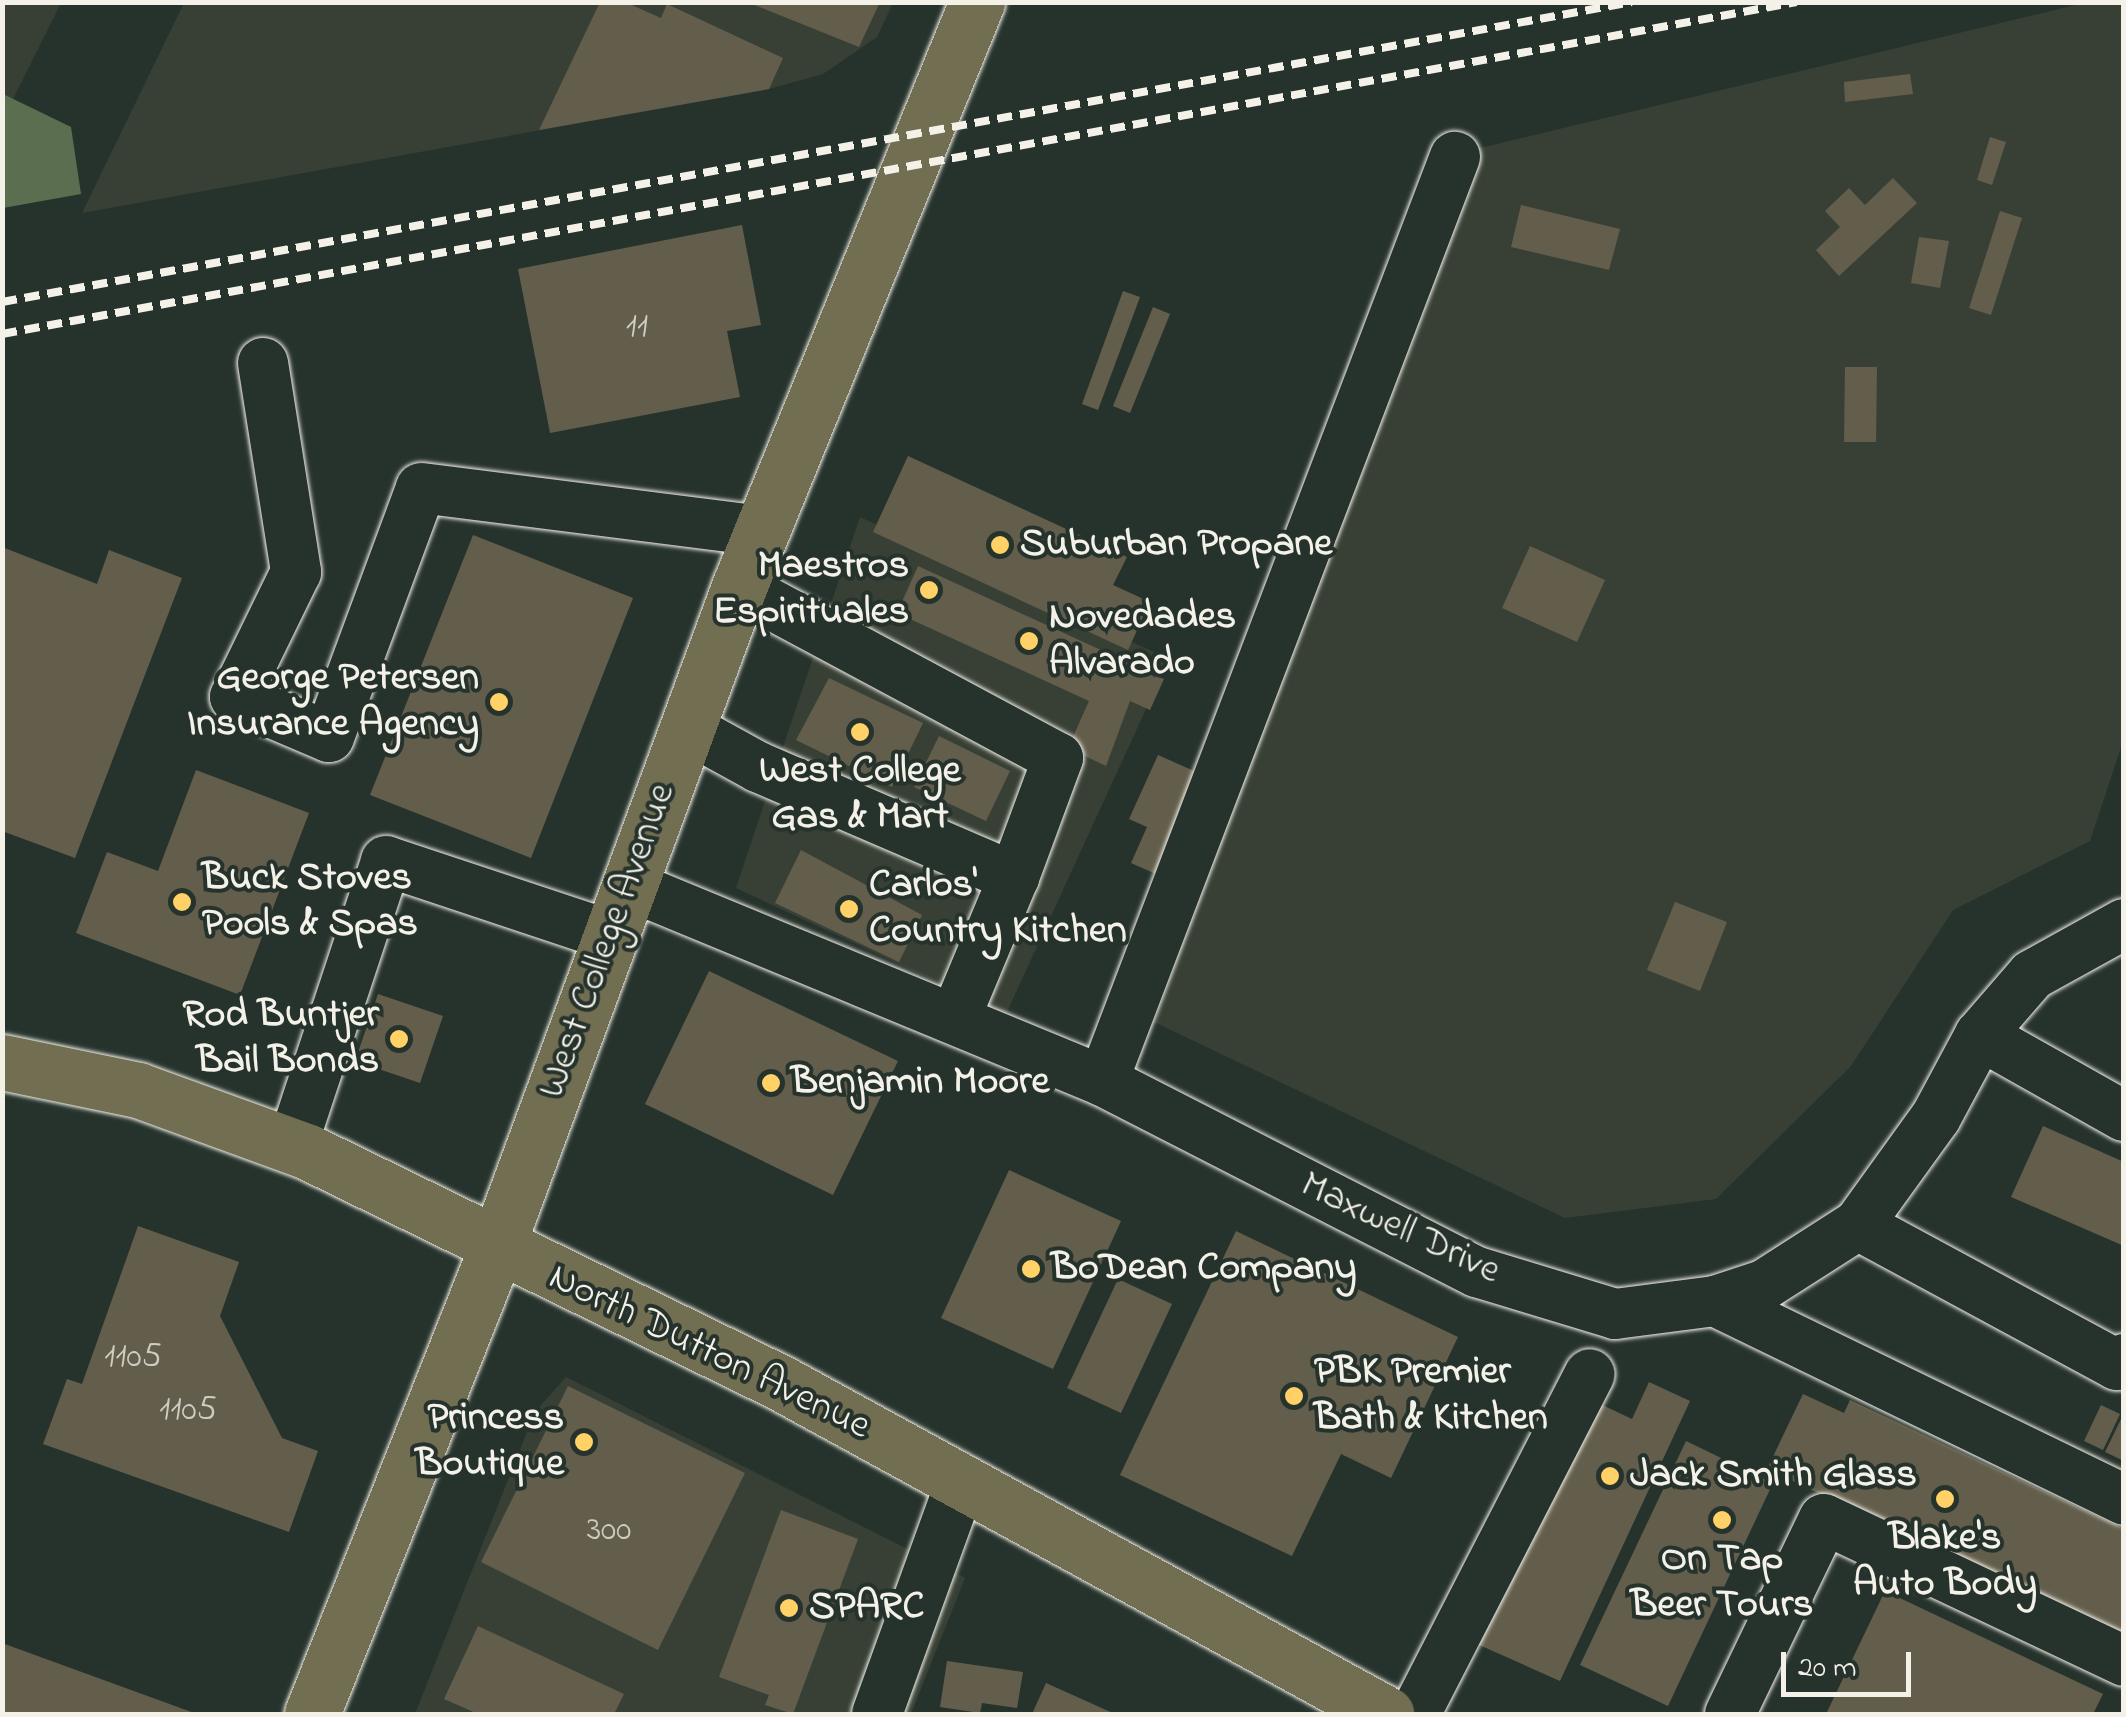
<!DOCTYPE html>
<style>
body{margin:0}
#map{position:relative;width:2126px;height:1717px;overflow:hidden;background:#26332d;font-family:"Indie Flower",sans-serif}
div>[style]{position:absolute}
.built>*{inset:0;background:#384036}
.green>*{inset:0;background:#5c6e50}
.building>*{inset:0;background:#635e4c}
.roads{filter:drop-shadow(0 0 2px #f4f1e8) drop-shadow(0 0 2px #f4f1e8)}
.minor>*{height:50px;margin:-25px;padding:0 25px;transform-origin:25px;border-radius:25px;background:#26332d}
.major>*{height:55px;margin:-27.5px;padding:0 27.5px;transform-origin:27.5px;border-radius:27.5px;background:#726e52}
.rail>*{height:8px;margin-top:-4px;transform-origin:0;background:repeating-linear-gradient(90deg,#f4f1e8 0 15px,transparent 0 23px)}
.dots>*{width:28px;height:28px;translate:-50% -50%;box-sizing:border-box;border:5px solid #26332d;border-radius:50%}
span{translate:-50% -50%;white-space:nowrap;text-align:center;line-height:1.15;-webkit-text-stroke:8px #26332d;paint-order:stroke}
.number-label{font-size:35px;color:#d0ccc1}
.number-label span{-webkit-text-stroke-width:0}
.poi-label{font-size:40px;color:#f4f1e8;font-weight:700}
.left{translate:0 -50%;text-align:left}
.right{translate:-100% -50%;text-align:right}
.street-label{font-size:40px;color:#f4f1e8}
.frame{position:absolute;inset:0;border:5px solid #f4f1e8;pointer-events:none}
.scale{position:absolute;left:1781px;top:1652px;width:130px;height:45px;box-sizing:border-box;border:5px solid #f4f1e8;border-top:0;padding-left:12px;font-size:30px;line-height:35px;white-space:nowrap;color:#f4f1e8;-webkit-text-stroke:8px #26332d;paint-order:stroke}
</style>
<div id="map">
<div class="built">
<div style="clip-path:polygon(2px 3px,61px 3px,13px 99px,3px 94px)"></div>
<div style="clip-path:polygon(184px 3px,893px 3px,877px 37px,823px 74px,769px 89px,82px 213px)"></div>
<div style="clip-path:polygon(2084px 3px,2123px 3px,2124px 738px,2090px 841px,1953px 910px,1851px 1066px,1716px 1199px,1565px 1218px,1154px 1022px,1476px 149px)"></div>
<div style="clip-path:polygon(860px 517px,1169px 659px,1006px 1014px,736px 888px)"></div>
<div style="clip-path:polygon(566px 1377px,965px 1578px,911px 1714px,415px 1714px,535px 1412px)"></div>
</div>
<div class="green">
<div style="clip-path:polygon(3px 94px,71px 127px,81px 194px,3px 208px)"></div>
</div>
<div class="building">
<div style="clip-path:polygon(600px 2px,625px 2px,661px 18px,667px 4px,783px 58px,769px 89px,539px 130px)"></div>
<div style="clip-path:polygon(747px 2px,880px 2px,859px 47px)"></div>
<div style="clip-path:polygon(1910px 74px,1913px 94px,1845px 102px,1844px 82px)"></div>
<div style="clip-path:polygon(1990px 137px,2006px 142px,1992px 185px,1977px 180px)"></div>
<div style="clip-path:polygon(1893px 178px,1917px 203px,1839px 276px,1816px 250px,1840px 227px,1825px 211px,1849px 188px,1865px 205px)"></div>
<div style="clip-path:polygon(1521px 205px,1620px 229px,1609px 270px,1511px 247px)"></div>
<div style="clip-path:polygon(2000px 211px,2022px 218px,1991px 315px,1969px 308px)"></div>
<div style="clip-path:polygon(742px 225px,761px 325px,727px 331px,740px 397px,550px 433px,518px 269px)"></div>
<div style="clip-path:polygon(1919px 237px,1949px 241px,1940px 288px,1911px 283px)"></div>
<div style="clip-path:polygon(1123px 291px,1140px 297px,1098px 410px,1082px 404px)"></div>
<div style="clip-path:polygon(1153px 307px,1170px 314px,1130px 413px,1113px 406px)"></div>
<div style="clip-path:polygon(1845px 367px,1877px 367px,1876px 442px,1844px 442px)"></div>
<div style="clip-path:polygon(908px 456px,1127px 557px,1113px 585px,1150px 602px,1128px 650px,873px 532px)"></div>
<div style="clip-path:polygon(473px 535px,633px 598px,531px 858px,370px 795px)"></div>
<div style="clip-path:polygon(1530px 546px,1605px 580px,1577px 642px,1502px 608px)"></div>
<div style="clip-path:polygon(2px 547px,97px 584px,109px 550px,182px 578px,75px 858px,2px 831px)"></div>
<div style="clip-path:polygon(918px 566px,1164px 679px,1150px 710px,1130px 701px,1106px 766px,1068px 748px,1089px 701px,897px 613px)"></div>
<div style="clip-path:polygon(829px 678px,923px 723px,892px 787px,796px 740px)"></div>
<div style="clip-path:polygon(939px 736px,1010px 771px,986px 821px,914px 787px)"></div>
<div style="clip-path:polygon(1158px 755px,1203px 775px,1158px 875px,1131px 863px,1147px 827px,1129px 819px)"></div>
<div style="clip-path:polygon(196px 770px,309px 813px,240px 995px,76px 933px,107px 852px,158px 871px)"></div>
<div style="clip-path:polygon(801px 850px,922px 915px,899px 962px,775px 903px)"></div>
<div style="clip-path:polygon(1675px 902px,1727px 922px,1700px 991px,1647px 970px)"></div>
<div style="clip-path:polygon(709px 971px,898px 1061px,833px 1195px,645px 1104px)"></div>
<div style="clip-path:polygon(378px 994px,443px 1016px,420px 1083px,355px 1061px)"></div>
<div style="clip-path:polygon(2043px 1126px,2124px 1162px,2124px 1246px,2011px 1197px)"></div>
<div style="clip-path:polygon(1009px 1170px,1121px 1221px,1053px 1369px,941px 1318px)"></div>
<div style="clip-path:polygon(138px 1226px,239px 1262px,220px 1316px,282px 1438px,318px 1451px,289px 1532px,43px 1444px,67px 1379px,82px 1384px)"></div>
<div style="clip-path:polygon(1236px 1231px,1458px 1337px,1391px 1478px,1341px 1454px,1292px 1556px,1120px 1475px)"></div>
<div style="clip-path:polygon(1118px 1279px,1172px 1304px,1121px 1413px,1067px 1388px)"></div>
<div style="clip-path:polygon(1649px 1382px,1690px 1401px,1560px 1681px,1477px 1644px,1598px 1403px,1632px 1419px)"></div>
<div style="clip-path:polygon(568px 1386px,745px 1473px,658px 1650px,481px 1562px)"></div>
<div style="clip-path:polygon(1803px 1394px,1844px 1413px,1850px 1400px,2124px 1529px,2124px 1637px,1767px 1469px)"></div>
<div style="clip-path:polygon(2101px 1405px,2120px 1414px,2103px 1450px,2084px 1441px)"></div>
<div style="clip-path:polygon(2124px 1413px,2124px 1461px,2105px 1452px)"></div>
<div style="clip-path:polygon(1686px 1441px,1773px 1483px,1668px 1706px,1580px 1665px)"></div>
<div style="clip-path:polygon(781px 1510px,858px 1539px,793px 1714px,765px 1705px,769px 1695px,719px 1677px)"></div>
<div style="clip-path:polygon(1885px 1591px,2103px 1694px,2093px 1714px,1826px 1714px)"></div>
<div style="clip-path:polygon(478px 1626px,624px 1694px,614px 1714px,478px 1714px,444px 1699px)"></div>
<div style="clip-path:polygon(2px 1643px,197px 1714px,2px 1714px)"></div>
<div style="clip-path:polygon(947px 1661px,1023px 1672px,1017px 1708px,982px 1703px,980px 1713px,940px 1707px)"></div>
<div style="clip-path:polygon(1046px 1683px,1115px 1714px,1032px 1714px)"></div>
</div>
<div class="roads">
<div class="minor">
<div style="left:263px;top:363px;width:212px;rotate:81deg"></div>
<div style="left:296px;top:572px;width:139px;rotate:116deg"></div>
<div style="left:235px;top:697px;width:102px;rotate:23.1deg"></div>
<div style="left:329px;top:737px;width:265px;rotate:-69.7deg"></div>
<div style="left:421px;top:488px;width:343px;rotate:7.2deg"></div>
<div style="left:687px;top:728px;width:81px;rotate:28.8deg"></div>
<div style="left:758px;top:767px;width:279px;rotate:23.3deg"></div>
<div style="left:1014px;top:877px;width:127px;rotate:-69.7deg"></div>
<div style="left:1058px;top:758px;width:362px;rotate:-151.8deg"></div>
<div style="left:628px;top:885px;width:514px;rotate:22.42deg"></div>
<div style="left:1103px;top:1081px;width:420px;rotate:27.1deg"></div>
<div style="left:1477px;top:1272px;width:144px;rotate:16.9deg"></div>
<div style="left:1615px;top:1314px;width:101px;rotate:-7.4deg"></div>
<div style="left:1715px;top:1301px;width:52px;rotate:-18.1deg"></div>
<div style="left:1764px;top:1285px;width:112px;rotate:-32.6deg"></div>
<div style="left:1858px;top:1225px;width:133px;rotate:-54.2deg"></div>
<div style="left:1936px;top:1117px;width:93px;rotate:-61.8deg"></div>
<div style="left:1980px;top:1035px;width:79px;rotate:-49.1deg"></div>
<div style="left:2032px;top:975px;width:105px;rotate:-29deg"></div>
<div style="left:956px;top:1016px;width:151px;rotate:-67.4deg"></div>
<div style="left:1980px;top:1035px;width:165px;rotate:29.4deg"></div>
<div style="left:1103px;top:1081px;width:989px;rotate:-69.15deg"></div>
<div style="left:292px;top:1146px;width:300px;rotate:-71.7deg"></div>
<div style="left:386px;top:861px;width:234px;rotate:18.4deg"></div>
<div style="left:1858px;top:1225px;width:294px;rotate:28.4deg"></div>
<div style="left:2117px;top:1365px;width:9px;rotate:-41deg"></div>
<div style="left:1715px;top:1301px;width:455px;rotate:25.9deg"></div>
<div style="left:877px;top:1714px;width:247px;rotate:-70.1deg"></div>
<div style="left:1415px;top:1714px;width:382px;rotate:-62.8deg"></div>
<div style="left:1730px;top:1714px;width:216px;rotate:-64.3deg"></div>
<div style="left:1824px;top:1519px;width:332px;rotate:25.3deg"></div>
</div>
<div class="major">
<div style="left:2px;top:1062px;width:139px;rotate:11.6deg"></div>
<div style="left:138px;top:1090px;width:181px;rotate:20deg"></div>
<div style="left:308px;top:1152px;width:526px;rotate:26.03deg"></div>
<div style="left:781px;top:1383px;width:690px;rotate:28.68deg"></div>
<div style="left:312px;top:1714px;width:500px;rotate:-68.41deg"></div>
<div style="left:496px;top:1249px;width:705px;rotate:-69.84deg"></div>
<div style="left:739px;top:587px;width:632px;rotate:-67.86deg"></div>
</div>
</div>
<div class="rail">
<div style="left:2px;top:302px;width:1657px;rotate:-10.43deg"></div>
<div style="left:2px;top:334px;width:1825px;rotate:-10.48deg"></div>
</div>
<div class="dots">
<div style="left:1000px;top:545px;background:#ffd166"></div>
<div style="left:929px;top:590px;background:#ffd166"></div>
<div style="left:1029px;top:641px;background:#ffd166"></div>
<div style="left:499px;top:702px;background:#ffd166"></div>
<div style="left:860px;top:732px;background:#ffd166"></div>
<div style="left:182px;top:902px;background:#ffd166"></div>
<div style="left:849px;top:909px;background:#ffd166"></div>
<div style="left:399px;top:1039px;background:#ffd166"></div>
<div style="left:771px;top:1083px;background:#ffd166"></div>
<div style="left:1031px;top:1269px;background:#ffd166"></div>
<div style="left:1294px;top:1396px;background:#ffd166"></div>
<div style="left:584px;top:1442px;background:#ffd166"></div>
<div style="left:1610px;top:1476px;background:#ffd166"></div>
<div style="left:1945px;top:1499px;background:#ffd166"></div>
<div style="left:1722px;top:1520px;background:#ffd166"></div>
<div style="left:789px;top:1608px;background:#ffd166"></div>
</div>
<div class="number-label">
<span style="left:637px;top:328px">11</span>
<span style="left:133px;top:1358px">1105</span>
<span style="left:188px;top:1411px">1105</span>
<span style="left:609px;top:1531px">300</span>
</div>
<div class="poi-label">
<span class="left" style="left:1020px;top:545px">Suburban Propane</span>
<span class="right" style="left:909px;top:590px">Maestros<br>Espirituales</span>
<span class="left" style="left:1049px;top:641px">Novedades<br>Alvarado</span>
<span class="right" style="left:479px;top:702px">George Petersen<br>Insurance Agency</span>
<span style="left:860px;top:795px">West College<br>Gas &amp; Mart</span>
<span class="left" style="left:202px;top:902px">Buck Stoves<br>Pools &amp; Spas</span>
<span class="left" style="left:869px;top:909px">Carlos'<br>Country Kitchen</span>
<span class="right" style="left:379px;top:1039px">Rod Buntjer<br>Bail Bonds</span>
<span class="left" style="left:791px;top:1083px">Benjamin Moore</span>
<span class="left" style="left:1051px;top:1269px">BoDean Company</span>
<span class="left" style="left:1314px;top:1396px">PBK Premier<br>Bath &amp; Kitchen</span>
<span class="right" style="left:564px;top:1442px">Princess<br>Boutique</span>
<span class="left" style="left:1630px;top:1476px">Jack Smith Glass</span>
<span style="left:1945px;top:1562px">Blake's<br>Auto Body</span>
<span style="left:1722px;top:1583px">On Tap<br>Beer Tours</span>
<span class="left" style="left:809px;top:1608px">SPARC</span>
</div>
<div class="street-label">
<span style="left:608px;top:941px;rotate:-70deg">West College Avenue</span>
<span style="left:1400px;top:1229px;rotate:25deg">Maxwell Drive</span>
<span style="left:709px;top:1353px;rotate:26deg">North Dutton Avenue</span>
</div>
<div class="frame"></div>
<div class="scale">20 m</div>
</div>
